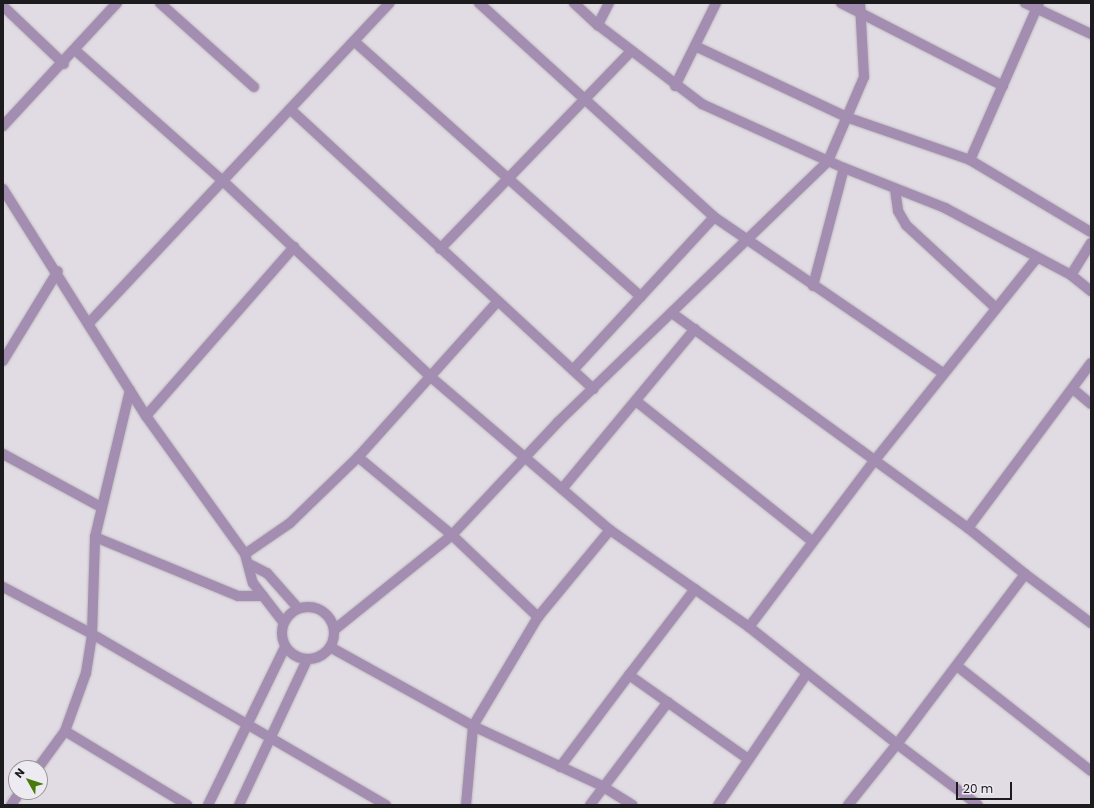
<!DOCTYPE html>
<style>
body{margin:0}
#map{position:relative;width:1094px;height:808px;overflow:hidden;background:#e1dce3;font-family:Poppins,sans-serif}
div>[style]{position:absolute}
.roads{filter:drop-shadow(0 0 1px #beb9bf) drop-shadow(0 0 1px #beb9bf)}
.minor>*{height:10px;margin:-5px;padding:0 5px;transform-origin:5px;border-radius:5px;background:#a38db1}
.minor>.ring{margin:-5px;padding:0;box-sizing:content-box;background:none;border:10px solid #a38db1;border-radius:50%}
span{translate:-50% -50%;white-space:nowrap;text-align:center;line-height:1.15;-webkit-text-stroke:3px #eeeaf1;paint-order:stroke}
.frame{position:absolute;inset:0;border:4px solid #1c1b1d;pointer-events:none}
.north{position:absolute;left:8px;top:760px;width:40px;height:40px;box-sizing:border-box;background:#eeeaf1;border:1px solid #9a979c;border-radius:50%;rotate:309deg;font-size:11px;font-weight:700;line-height:16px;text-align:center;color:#1c1b1d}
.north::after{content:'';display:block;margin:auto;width:14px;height:18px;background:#477b0a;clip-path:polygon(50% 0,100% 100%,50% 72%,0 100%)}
.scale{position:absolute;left:956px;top:782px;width:56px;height:18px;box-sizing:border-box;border:2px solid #1c1b1d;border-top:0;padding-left:5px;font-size:12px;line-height:14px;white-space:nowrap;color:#1c1b1d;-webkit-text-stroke:3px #eeeaf1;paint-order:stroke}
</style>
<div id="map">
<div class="roads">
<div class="minor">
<div style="left:160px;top:3px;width:126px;rotate:41.8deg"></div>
<div style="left:479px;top:3px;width:318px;rotate:42.3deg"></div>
<div style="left:714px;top:217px;width:278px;rotate:34.3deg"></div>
<div style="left:574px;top:3px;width:33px;rotate:43deg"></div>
<div style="left:609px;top:3px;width:25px;rotate:117deg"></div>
<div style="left:598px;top:25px;width:131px;rotate:37.2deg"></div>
<div style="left:702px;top:104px;width:156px;rotate:24.3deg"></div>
<div style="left:844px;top:168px;width:109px;rotate:21.6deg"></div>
<div style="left:945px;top:208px;width:143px;rotate:28deg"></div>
<div style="left:1071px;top:275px;width:26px;rotate:39deg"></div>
<div style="left:841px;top:3px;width:182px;rotate:27.1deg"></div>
<div style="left:1025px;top:3px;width:73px;rotate:25.2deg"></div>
<div style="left:3px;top:6px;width:84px;rotate:43.6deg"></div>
<div style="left:355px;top:42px;width:383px;rotate:41.7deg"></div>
<div style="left:695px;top:46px;width:170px;rotate:25.1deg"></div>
<div style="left:849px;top:118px;width:128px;rotate:19.1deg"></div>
<div style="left:970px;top:160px;width:141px;rotate:30.8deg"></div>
<div style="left:76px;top:51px;width:196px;rotate:41.5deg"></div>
<div style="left:223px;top:181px;width:287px;rotate:43.3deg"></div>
<div style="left:432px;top:378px;width:234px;rotate:40.5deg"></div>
<div style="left:610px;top:530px;width:169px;rotate:34.9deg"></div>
<div style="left:749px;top:627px;width:189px;rotate:38.3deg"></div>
<div style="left:897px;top:744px;width:213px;rotate:-53deg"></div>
<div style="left:1025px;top:574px;width:73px;rotate:-141.1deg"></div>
<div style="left:968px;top:528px;width:366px;rotate:-144deg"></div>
<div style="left:675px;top:86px;width:93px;rotate:-63.7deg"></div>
<div style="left:290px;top:109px;width:413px;rotate:42.7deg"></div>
<div style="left:3px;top:126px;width:168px;rotate:-47.2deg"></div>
<div style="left:970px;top:160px;width:171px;rotate:-66.3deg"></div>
<div style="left:3px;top:189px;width:268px;rotate:57.8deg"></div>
<div style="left:146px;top:416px;width:170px;rotate:54.3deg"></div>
<div style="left:245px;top:554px;width:30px;rotate:75deg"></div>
<div style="left:253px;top:583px;width:49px;rotate:52.4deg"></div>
<div style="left:895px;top:189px;width:22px;rotate:82deg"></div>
<div style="left:898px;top:211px;width:16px;rotate:60deg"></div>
<div style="left:906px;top:225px;width:122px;rotate:42.7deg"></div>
<div style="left:440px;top:249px;width:275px;rotate:-46deg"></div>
<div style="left:1071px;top:275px;width:38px;rotate:-58deg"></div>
<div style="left:813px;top:286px;width:122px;rotate:-75.3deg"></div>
<div style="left:498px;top:301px;width:210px;rotate:131.9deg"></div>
<div style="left:358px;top:457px;width:122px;rotate:39.7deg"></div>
<div style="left:452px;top:535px;width:119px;rotate:43.6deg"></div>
<div style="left:89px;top:323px;width:439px;rotate:-46.8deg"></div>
<div style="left:3px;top:361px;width:105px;rotate:-58.6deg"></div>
<div style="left:573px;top:370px;width:208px;rotate:-47.3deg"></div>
<div style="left:1073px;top:389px;width:23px;rotate:40deg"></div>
<div style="left:636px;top:401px;width:225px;rotate:38.5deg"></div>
<div style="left:146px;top:416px;width:225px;rotate:-48.8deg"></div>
<div style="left:3px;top:454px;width:111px;rotate:28.4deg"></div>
<div style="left:562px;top:489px;width:208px;rotate:-50.3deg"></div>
<div style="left:968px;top:528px;width:206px;rotate:-53.3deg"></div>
<div style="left:95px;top:537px;width:155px;rotate:22.4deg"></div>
<div style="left:238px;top:596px;width:25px"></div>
<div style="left:245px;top:554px;width:55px;rotate:-34.6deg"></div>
<div style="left:290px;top:523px;width:95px;rotate:-44.1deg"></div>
<div style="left:251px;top:565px;width:18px;rotate:27deg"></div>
<div style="left:267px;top:573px;width:47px;rotate:48.5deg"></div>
<div style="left:1025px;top:574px;width:82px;rotate:36.6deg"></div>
<div style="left:3px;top:587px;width:101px;rotate:27.8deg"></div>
<div style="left:92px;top:634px;width:340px;rotate:30.2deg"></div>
<div style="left:695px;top:589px;width:108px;rotate:127.5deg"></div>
<div style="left:629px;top:675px;width:146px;rotate:35.2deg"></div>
<div class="ring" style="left:282px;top:607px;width:42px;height:42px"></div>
<div style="left:749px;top:627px;width:209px;rotate:-53deg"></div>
<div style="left:875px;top:460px;width:259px;rotate:-51.3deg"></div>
<div style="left:334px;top:630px;width:151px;rotate:-38.8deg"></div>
<div style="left:452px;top:535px;width:155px;rotate:-46.8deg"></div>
<div style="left:558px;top:422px;width:376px;rotate:-44deg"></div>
<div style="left:828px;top:161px;width:91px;rotate:-66.8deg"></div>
<div style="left:864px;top:77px;width:74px;rotate:-93.1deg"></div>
<div style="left:330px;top:647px;width:163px;rotate:28.9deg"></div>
<div style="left:473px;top:726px;width:142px;rotate:24.9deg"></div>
<div style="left:602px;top:786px;width:36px;rotate:32deg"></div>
<div style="left:957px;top:666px;width:170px;rotate:38.1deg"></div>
<div style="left:65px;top:731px;width:143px;rotate:31.2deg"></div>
<div style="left:560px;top:767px;width:115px;rotate:-53.1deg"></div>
<div style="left:38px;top:768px;width:46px;rotate:-53.9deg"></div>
<div style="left:65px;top:731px;width:62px;rotate:-70.1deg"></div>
<div style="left:86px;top:673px;width:39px;rotate:-81deg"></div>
<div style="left:92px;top:634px;width:97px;rotate:-88.2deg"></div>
<div style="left:95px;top:537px;width:151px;rotate:-76.6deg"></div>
<div style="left:11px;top:805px;width:16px;rotate:-55deg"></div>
<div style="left:208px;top:805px;width:176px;rotate:-64deg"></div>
<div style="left:239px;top:805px;width:160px;rotate:-64.9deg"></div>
<div style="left:466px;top:805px;width:79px;rotate:-84.9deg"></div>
<div style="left:473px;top:726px;width:127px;rotate:-59.2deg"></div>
<div style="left:538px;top:617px;width:113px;rotate:-50.4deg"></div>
<div style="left:590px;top:805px;width:129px;rotate:-52.9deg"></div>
<div style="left:718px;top:805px;width:159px;rotate:-56deg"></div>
<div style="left:848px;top:805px;width:78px;rotate:-51.2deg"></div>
<div style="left:897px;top:744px;width:101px;rotate:37deg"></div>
</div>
</div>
<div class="frame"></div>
<div class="north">N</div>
<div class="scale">20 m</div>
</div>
